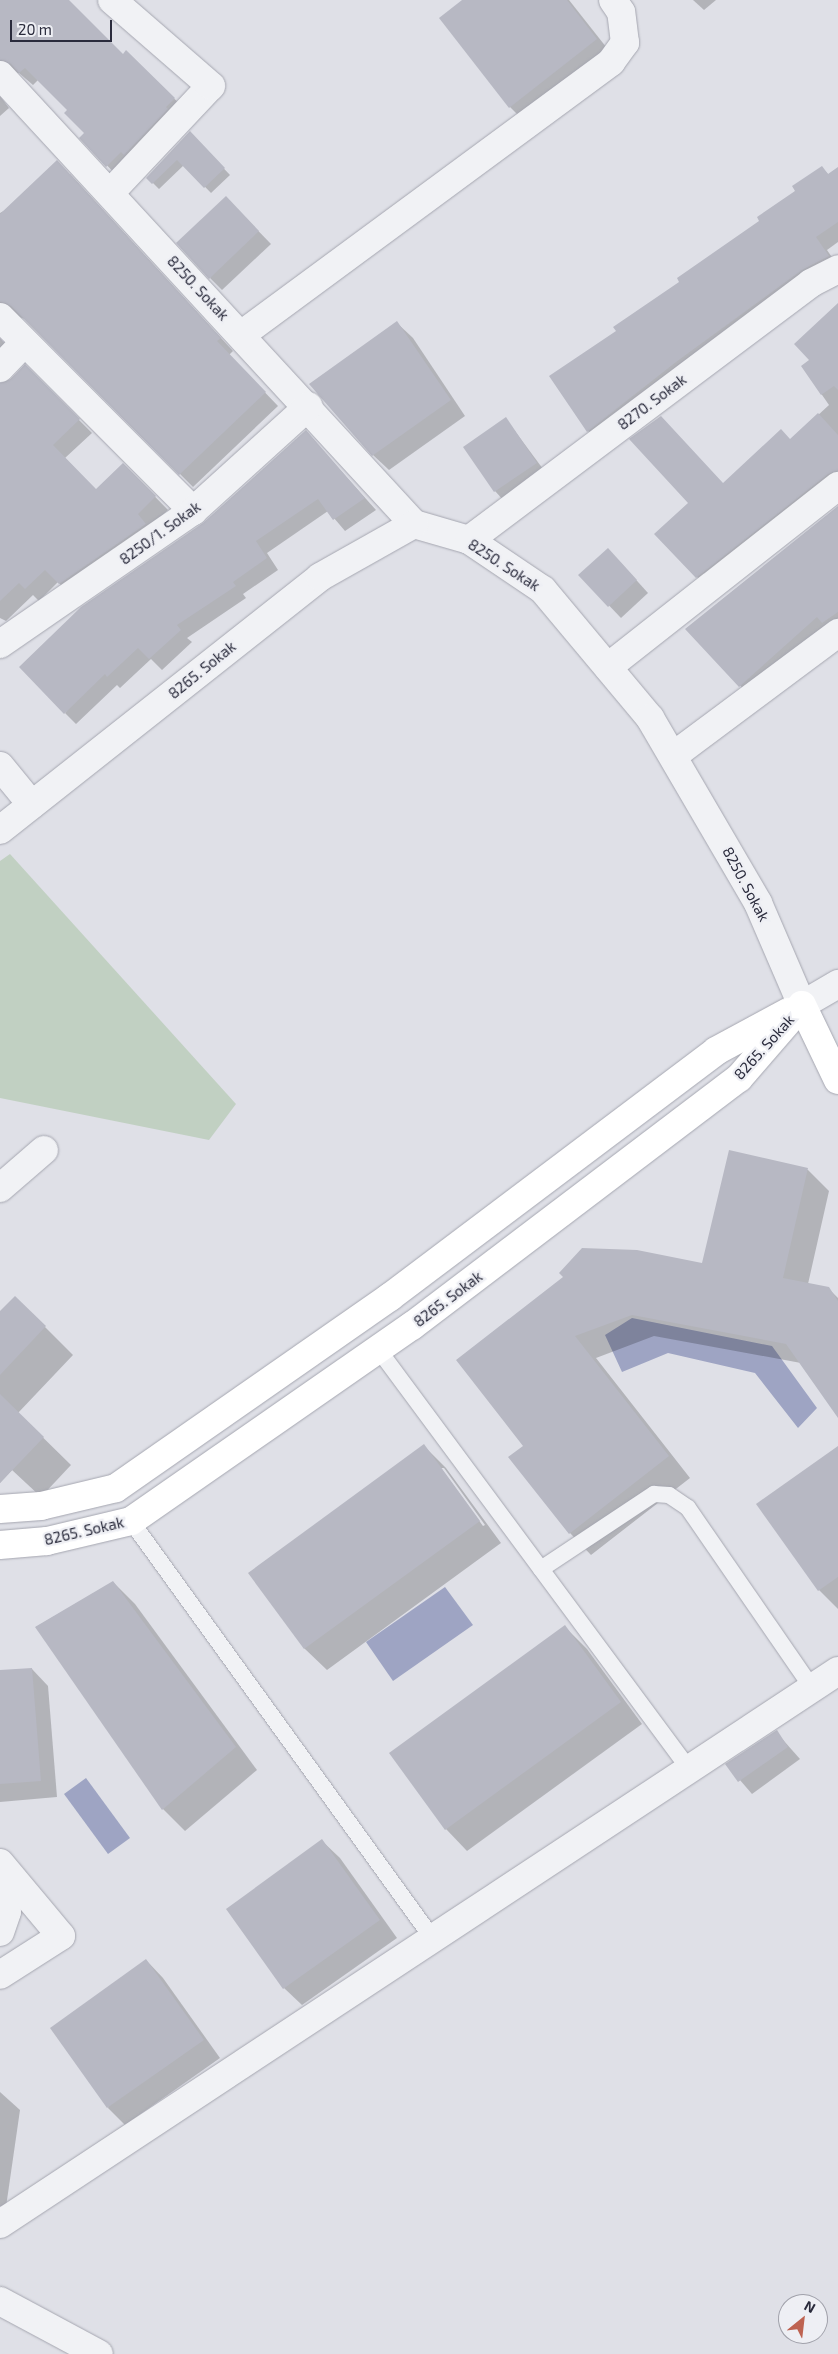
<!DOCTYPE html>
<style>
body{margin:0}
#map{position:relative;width:838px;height:2354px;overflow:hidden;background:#dfe0e7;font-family:"Exo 2",sans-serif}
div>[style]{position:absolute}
.green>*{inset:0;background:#c1d0c2}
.water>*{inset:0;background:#9ea4c3}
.shadow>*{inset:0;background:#0003}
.building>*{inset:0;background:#b7b8c3}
.roads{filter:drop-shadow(0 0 1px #a5a6b0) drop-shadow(0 0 1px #a5a6b0)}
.lane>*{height:16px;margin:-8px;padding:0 8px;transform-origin:8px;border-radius:8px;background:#f1f2f5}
.street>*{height:28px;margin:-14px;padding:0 14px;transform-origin:14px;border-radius:14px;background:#f1f2f5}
.secondary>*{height:28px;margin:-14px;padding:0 14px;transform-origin:14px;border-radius:14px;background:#fff}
span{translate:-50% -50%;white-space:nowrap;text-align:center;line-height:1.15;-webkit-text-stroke:4.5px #eeeff4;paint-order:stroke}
.street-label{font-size:15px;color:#2a2b3c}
.north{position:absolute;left:778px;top:2294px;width:50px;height:50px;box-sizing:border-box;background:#eeeff4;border:1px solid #a0a1aa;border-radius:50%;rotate:29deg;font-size:14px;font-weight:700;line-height:20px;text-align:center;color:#2a2b3c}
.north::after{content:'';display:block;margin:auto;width:18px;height:22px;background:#be6351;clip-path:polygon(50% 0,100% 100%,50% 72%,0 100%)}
.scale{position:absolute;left:10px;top:20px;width:102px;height:22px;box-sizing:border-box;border:2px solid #2a2b3c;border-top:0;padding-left:6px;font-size:15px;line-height:18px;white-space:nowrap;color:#2a2b3c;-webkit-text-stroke:4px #eeeff4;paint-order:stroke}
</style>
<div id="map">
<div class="green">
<div style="clip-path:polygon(10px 854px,236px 1104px,209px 1140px,0 1098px,0 861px)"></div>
</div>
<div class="water">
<div style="clip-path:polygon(632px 1318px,772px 1346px,817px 1408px,798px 1428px,755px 1373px,668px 1353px,622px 1372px,605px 1335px)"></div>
<div style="clip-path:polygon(445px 1587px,473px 1625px,393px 1681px,366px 1642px)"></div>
<div style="clip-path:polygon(86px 1778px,130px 1838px,108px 1854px,64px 1794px)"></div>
</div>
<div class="shadow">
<div style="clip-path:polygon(0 0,68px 0,123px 55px,126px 52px,187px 111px,120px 179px,81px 138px,86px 133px,69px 110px,38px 80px,33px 85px,19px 73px,9px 72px,0 81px)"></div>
<div style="clip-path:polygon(464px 0,569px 0,614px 57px,527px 124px,510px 107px)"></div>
<div style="clip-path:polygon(693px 0,716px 0,704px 10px)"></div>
<div style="clip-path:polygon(0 96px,9px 108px,0 116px)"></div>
<div style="clip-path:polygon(190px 133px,230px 175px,211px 193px,184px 165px,159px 189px,148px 178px)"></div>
<div style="clip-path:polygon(822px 168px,829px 175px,838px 168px,838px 242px,827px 250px,838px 266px,600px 443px,588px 431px,617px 331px,761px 221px)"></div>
<div style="clip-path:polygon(70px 174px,233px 351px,229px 355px,278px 406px,193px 487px,25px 319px,10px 314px,0 325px,0 213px)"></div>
<div style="clip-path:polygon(238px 210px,271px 244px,222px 290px,210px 278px)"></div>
<div style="clip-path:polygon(838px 305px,838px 487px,709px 589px,697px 577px,723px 484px,791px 440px,829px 405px,802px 366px,811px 360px)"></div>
<div style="clip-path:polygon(397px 323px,413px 338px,465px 416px,389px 470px,373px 455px)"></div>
<div style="clip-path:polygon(0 338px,15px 356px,0 374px)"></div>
<div style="clip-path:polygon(25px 366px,92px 433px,65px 458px,96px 491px,123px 464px,168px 510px,73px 597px,58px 582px,39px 601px,33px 595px,6px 621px,0 618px,0 383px,5px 384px)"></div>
<div style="clip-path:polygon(506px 419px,546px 473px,504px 501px,495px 491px)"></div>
<div style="clip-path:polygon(306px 432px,376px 510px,345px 531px,328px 511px,267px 553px,278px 570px,243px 594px,246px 598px,187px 638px,192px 642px,162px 670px,151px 659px,120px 688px,117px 685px,76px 724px,65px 713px,204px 524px)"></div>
<div style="clip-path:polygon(838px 508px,838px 632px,752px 698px,686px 629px)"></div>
<div style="clip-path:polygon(620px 562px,648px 593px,621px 618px,580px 575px)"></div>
<div style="clip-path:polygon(730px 1151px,808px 1170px,829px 1191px,808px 1284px,828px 1288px,838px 1298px,838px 1415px,801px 1363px,654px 1336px,596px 1358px,690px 1478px,591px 1555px,570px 1533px,524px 1446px,458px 1360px,703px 1264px)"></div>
<div style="clip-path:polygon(15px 1297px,73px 1355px,18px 1413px,71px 1465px,41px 1497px,12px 1470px,0 1483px,0 1313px)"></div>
<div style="clip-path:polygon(evenodd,424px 1446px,446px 1468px,501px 1543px,327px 1670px,305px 1649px,249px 1573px,424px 1446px,441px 1468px,444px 1468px,485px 1525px,483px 1526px,441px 1468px)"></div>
<div style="clip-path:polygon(838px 1447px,838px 1609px,819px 1590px)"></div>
<div style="clip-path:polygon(113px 1582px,135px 1604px,257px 1770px,185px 1831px,163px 1809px,36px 1627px)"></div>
<div style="clip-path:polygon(565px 1627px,587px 1649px,642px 1724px,467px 1851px,446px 1829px)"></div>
<div style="clip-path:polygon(32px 1669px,48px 1686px,57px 1797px,0 1802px,0 1671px)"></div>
<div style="clip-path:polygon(776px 1732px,800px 1759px,752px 1794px,727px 1765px)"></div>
<div style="clip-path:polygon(322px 1841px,340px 1858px,397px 1938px,302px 2005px,284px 1988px)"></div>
<div style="clip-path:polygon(146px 1960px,163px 1978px,220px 2058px,125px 2125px,108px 2108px)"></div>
<div style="clip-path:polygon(0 2092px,20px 2110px,6px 2207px,0 2206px)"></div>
</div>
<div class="building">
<div style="clip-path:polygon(0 0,69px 0,123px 54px,126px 50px,175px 98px,166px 107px,168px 109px,124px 155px,121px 152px,106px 167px,79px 138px,84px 133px,64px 113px,67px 110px,25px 68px,19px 73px,11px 64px,0 60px)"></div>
<div style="clip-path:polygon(462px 0,567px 0,597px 39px,509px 108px,439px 18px)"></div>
<div style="clip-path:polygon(190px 131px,225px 168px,204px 188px,177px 160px,152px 184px,146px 178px)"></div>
<div style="clip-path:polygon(57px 160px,221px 338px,217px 341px,266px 392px,179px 475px,11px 306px,0 302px,0 214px)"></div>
<div style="clip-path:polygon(822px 166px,828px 174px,838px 167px,838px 222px,816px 237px,829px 256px,802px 270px,676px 362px,587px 432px,549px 376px,616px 331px,613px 327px,679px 282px,677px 278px,759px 221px,757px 217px,795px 191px,792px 186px)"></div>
<div style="clip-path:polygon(226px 196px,259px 231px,209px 279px,176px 243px)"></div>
<div style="clip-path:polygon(838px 303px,838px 390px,834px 386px,821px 395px,801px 366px,809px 360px,794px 344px)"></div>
<div style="clip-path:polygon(397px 321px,451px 400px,372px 456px,309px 384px)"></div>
<div style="clip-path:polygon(25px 364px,80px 419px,53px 445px,96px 489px,123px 463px,156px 496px,138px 514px,146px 524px,59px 584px,45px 570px,25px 589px,19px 583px,0 601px,0 383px,11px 379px)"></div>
<div style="clip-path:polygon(818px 413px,838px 435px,838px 471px,828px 474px,696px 578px,654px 534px,688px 503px,629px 439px,661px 416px,723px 483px,781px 429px,790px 439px)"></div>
<div style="clip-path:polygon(506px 417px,537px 463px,494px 492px,463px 447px)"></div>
<div style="clip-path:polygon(306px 430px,365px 498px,333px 520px,318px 499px,256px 541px,267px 558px,233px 582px,236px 586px,177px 625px,181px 630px,149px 659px,138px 648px,107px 677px,105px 674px,64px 714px,19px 667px,81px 607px,203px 523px)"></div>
<div style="clip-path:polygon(838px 506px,838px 612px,822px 623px,817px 617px,739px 687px,685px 629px)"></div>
<div style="clip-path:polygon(608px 548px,637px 580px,608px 607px,578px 575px)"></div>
<div style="clip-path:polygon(729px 1150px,808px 1168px,783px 1278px,829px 1287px,838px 1301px,838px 1418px,786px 1344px,632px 1315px,575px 1336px,669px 1456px,569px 1534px,508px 1457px,523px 1446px,456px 1360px,563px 1277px,559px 1273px,582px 1248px,637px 1250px,702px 1263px)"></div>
<div style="clip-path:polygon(15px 1296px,46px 1326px,0 1375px,0 1311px)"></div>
<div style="clip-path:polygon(0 1394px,44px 1437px,0 1483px)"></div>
<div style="clip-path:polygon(424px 1444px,480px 1521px,304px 1649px,248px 1573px)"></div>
<div style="clip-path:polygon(838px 1446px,838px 1577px,818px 1591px,756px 1504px)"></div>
<div style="clip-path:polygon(113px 1581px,236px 1747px,162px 1810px,35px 1627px)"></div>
<div style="clip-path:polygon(565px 1625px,621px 1702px,445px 1830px,389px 1753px)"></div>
<div style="clip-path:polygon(32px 1668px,41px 1781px,0 1784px,0 1670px)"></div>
<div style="clip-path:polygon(777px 1730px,788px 1747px,738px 1782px,725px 1764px)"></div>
<div style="clip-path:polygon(322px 1839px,380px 1920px,283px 1989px,226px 1909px)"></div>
<div style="clip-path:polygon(146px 1959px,204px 2040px,107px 2108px,50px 2028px)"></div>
</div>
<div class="roads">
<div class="lane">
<div style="left:378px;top:1349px;width:523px;rotate:53.48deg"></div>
<div style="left:131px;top:1521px;width:516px;rotate:54.15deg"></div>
<div style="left:541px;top:1569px;width:136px;rotate:-33.6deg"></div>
<div style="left:654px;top:1494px;width:15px;rotate:4deg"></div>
<div style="left:669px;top:1495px;width:23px;rotate:34deg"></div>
<div style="left:688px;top:1508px;width:219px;rotate:55.4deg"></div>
</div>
<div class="street">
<div style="left:0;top:75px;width:611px;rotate:47.32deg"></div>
<div style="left:414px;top:524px;width:57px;rotate:16.2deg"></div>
<div style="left:469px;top:540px;width:89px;rotate:34deg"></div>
<div style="left:543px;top:590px;width:167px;rotate:50.1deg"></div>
<div style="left:650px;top:718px;width:214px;rotate:59.7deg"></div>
<div style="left:758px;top:903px;width:111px;rotate:66.7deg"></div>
<div style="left:802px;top:1005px;width:42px;rotate:-30.3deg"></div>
<div style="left:110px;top:193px;width:147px;rotate:-46.7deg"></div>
<div style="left:211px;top:86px;width:131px;rotate:-139deg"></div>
<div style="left:0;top:317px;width:274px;rotate:45.1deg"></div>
<div style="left:241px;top:335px;width:460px;rotate:-36.4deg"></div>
<div style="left:611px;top:62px;width:24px;rotate:-54deg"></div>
<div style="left:625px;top:43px;width:31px;rotate:-97deg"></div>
<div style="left:621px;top:12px;width:14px;rotate:-124deg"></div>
<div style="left:0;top:368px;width:35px;rotate:-46deg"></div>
<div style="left:469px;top:540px;width:428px;rotate:-36.9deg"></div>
<div style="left:811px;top:283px;width:30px;rotate:-27deg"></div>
<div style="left:0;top:644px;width:234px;rotate:-34.6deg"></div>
<div style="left:193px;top:511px;width:156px;rotate:-42.2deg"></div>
<div style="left:608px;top:667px;width:293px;rotate:-38.2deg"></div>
<div style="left:673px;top:756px;width:206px;rotate:-36.7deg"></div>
<div style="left:0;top:766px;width:50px;rotate:50.6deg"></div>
<div style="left:0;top:830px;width:408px;rotate:-38.3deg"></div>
<div style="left:320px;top:577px;width:108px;rotate:-29.4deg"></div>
<div style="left:0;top:1188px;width:58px;rotate:-40.8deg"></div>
<div style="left:0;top:1863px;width:95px;rotate:50.1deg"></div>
<div style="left:61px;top:1936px;width:72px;rotate:147.4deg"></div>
<div style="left:0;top:1893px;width:20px;rotate:70deg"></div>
<div style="left:7px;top:1912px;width:21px;rotate:109deg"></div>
<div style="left:0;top:2224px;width:1004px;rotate:-33.42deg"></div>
<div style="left:0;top:2301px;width:112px;rotate:28.2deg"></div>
</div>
<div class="secondary">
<div style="left:802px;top:1005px;width:83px;rotate:64.4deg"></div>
<div style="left:0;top:1509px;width:41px;rotate:-4.2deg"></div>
<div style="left:41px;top:1506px;width:77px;rotate:-13.5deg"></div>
<div style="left:116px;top:1488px;width:334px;rotate:-34.9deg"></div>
<div style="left:390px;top:1297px;width:408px;rotate:-37deg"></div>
<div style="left:716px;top:1051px;width:82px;rotate:-28.4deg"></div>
<div style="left:0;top:1545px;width:47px;rotate:-4.9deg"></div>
<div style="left:47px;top:1541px;width:86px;rotate:-13.4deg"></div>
<div style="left:131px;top:1521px;width:342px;rotate:-34.8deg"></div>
<div style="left:412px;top:1326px;width:410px;rotate:-37.2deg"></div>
<div style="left:739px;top:1078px;width:96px;rotate:-49.2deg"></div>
</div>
</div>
<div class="street-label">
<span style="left:198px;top:288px;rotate:47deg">8250. Sokak</span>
<span style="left:652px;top:402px;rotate:-37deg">8270. Sokak</span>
<span style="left:160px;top:533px;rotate:-36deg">8250/1. Sokak</span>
<span style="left:504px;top:565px;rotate:33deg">8250. Sokak</span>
<span style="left:202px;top:670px;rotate:-39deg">8265. Sokak</span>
<span style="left:746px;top:884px;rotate:62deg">8250. Sokak</span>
<span style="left:764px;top:1047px;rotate:-48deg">8265. Sokak</span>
<span style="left:448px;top:1299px;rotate:-37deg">8265. Sokak</span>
<span style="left:84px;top:1531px;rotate:-13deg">8265. Sokak</span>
</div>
<div class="north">N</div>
<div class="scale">20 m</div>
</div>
